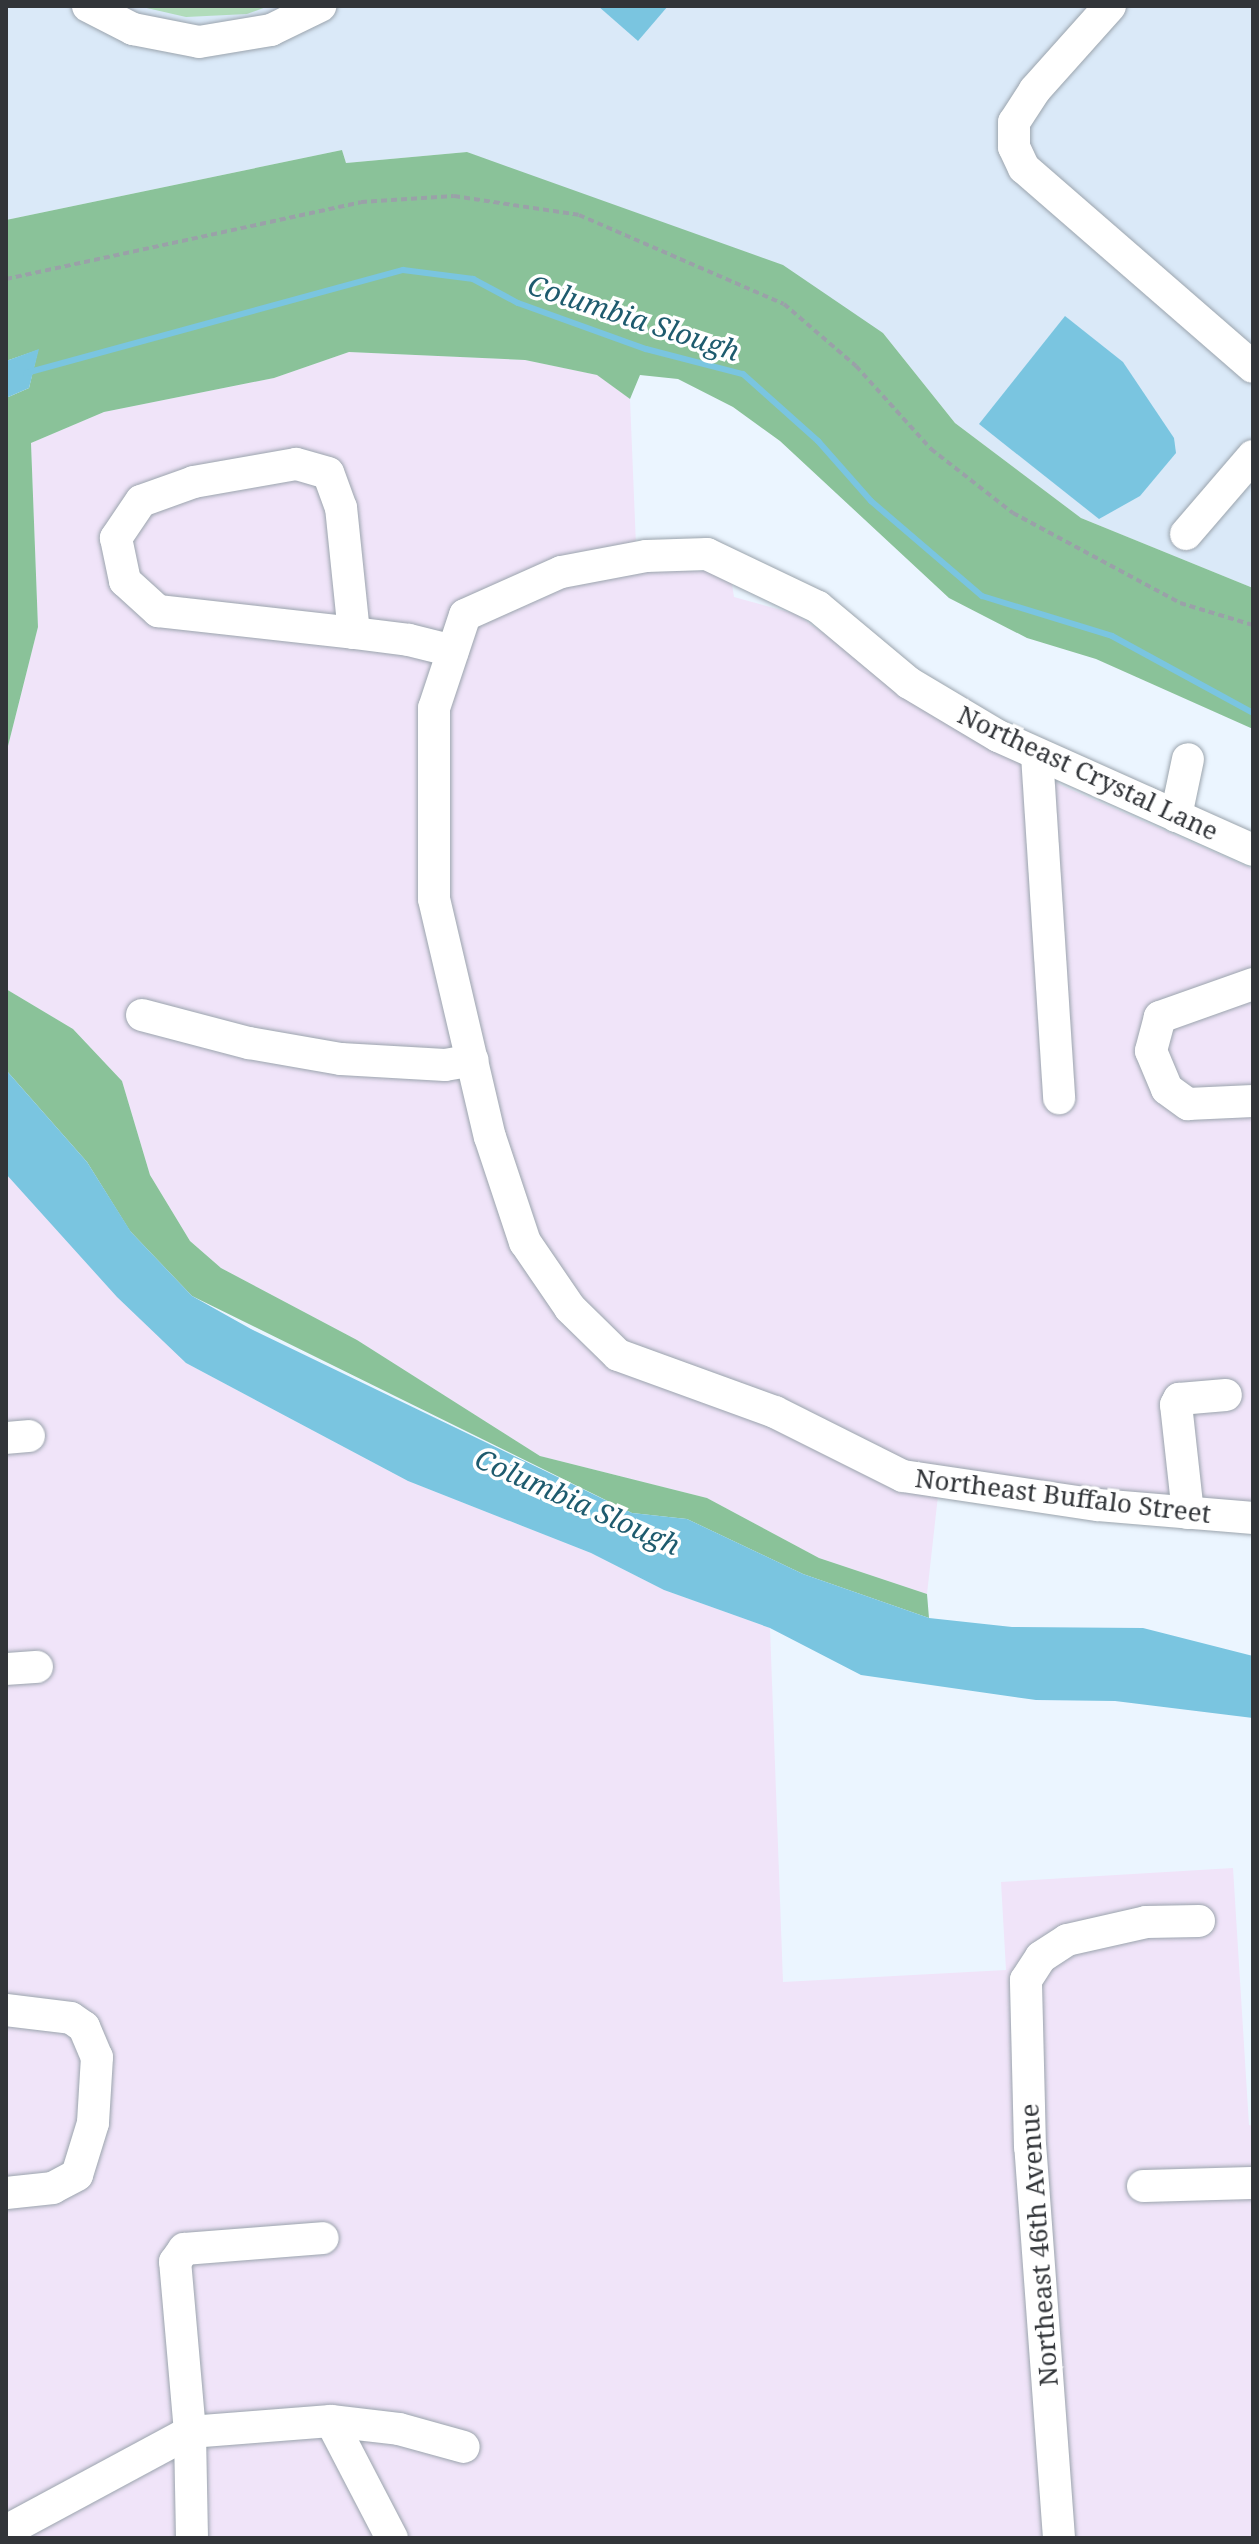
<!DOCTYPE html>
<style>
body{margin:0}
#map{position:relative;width:1259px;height:2544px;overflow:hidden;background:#ebf5ff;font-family:"Noto Serif",serif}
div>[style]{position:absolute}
.built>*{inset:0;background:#dae9f8}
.industrial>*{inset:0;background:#f0e4f9}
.green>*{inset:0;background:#b1dcbb}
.forest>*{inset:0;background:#8ac299}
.water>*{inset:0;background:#7ac5e0}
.stream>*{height:6px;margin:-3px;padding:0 3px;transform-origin:3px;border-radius:3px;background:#7ac5e0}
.path>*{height:4px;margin-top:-2px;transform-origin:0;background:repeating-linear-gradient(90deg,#9aa1a8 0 6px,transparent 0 10px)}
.roads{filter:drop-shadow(0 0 2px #9ba4ad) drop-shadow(0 0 2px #9ba4ad)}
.minor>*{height:32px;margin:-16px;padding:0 16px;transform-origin:16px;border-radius:16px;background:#fff}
span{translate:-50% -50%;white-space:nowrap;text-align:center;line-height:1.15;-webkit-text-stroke:7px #fff;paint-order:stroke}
.street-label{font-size:26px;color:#323539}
.water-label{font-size:28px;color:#1e5b6e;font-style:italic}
.frame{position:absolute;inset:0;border:8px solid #323539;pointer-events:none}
</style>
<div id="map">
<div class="built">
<div style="clip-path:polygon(6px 6px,1253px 6px,1253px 588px,1081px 518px,955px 423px,883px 333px,467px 152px,346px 163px,342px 150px,6px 220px)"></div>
</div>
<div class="industrial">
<div style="clip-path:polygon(349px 352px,525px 360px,598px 375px,630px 399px,637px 570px,730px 571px,734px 597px,796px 614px,947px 719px,1063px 786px,1253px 869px,1253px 1503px,1209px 1503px,941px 1469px,927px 1594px,819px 1558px,707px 1498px,540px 1456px,357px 1340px,221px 1268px,190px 1241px,150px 1175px,122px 1081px,73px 1029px,6px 989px,6px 754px,38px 627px,31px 443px,104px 412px,274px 378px)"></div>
<div style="clip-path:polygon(6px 1174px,186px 1363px,408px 1481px,591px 1553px,664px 1590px,770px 1628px,783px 1982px,1006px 1970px,1001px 1882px,1233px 1868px,1249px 2125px,1253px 2126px,1253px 2538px,6px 2538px)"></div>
</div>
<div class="green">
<div style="clip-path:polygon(138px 6px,269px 6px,247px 14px,186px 17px)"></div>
</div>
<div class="forest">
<div style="clip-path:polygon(342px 150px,346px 163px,467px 152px,783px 265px,883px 333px,955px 423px,1081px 518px,1253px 588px,1253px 729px,1096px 659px,1027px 638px,949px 598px,780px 441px,733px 407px,678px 379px,640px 375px,630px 399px,597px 375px,525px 360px,349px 352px,274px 378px,104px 412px,31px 443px,38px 627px,6px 754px,6px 398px,29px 388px,38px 350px,6px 361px,6px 220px)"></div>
<div style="clip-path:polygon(6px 989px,73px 1029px,122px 1081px,150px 1175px,190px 1241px,221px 1268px,357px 1340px,540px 1456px,707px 1498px,819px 1558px,927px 1594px,929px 1618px,803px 1574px,687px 1519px,632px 1513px,192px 1296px,130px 1231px,87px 1162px,6px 1070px)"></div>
</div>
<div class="water">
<div style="clip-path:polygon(598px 6px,668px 6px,638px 41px)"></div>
<div style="clip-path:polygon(1065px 316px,1123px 362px,1174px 438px,1176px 453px,1140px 496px,1099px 519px,979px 424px)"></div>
<div style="clip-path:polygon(39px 349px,29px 388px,6px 398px,6px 361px)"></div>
<div style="clip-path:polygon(6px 1070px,87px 1162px,131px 1232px,192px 1296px,251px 1329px,632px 1513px,687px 1519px,803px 1574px,929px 1618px,1012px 1627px,1143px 1628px,1253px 1656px,1253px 1718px,1115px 1701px,1036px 1700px,861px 1675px,770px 1628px,664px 1590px,591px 1553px,408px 1481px,186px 1363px,117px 1297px,6px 1174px)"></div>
</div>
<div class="stream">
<div style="left:26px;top:373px;width:391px;rotate:-15.3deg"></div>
<div style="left:403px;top:270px;width:71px;rotate:7.3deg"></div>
<div style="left:473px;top:279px;width:51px;rotate:28.1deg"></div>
<div style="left:518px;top:303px;width:136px;rotate:19.8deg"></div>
<div style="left:646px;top:349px;width:100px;rotate:14.5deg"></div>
<div style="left:743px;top:374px;width:101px;rotate:41.8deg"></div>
<div style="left:818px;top:441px;width:80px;rotate:48.5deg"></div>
<div style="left:871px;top:501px;width:146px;rotate:40.6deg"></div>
<div style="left:982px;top:596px;width:136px;rotate:17.1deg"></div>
<div style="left:1112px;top:636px;width:161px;rotate:28.6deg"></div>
</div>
<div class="path">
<div style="left:6px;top:279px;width:363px;rotate:-12.2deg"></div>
<div style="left:361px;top:202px;width:93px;rotate:-3.7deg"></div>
<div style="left:454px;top:196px;width:126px;rotate:8.6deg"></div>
<div style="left:579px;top:215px;width:223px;rotate:23.5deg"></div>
<div style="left:784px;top:304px;width:95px;rotate:40.7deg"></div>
<div style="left:856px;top:366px;width:112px;rotate:47.9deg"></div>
<div style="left:931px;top:449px;width:104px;rotate:38deg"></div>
<div style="left:1013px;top:513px;width:190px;rotate:28.3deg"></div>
<div style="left:1180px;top:603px;width:76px;rotate:16.8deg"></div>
</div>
<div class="roads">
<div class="minor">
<div style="left:88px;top:6px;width:51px;rotate:27.1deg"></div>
<div style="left:133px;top:29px;width:67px;rotate:11.1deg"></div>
<div style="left:199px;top:42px;width:73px;rotate:-9.5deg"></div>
<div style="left:271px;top:30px;width:55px;rotate:-26.1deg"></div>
<div style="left:1110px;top:6px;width:113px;rotate:131.8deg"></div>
<div style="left:1035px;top:90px;width:38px;rotate:123deg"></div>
<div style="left:1014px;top:122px;width:25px;rotate:90deg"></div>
<div style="left:1014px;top:147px;width:23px;rotate:65deg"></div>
<div style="left:1024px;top:168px;width:303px;rotate:41deg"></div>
<div style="left:1186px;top:534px;width:103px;rotate:-49.3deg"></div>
<div style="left:354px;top:633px;width:126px;rotate:-95.9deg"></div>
<div style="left:341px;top:508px;width:37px;rotate:-110deg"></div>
<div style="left:328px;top:473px;width:33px;rotate:-164deg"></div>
<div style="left:296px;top:464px;width:104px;rotate:170deg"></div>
<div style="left:194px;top:482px;width:56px;rotate:160.3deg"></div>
<div style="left:141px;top:501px;width:45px;rotate:124deg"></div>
<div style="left:116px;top:538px;width:44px;rotate:78.2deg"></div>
<div style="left:125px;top:581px;width:45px;rotate:42.3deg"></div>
<div style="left:158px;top:611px;width:197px;rotate:6.4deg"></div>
<div style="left:354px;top:633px;width:55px;rotate:7.3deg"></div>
<div style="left:409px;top:640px;width:45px;rotate:14deg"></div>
<div style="left:1037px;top:755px;width:344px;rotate:86.3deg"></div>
<div style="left:1176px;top:816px;width:58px;rotate:-78.1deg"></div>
<div style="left:1253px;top:850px;width:279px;rotate:-155.9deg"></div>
<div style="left:998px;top:736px;width:104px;rotate:-149.2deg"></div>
<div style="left:909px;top:683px;width:119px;rotate:-140.1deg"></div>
<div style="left:818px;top:607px;width:123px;rotate:-154.5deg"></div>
<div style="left:707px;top:554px;width:61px;rotate:178.1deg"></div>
<div style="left:646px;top:556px;width:86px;rotate:169.3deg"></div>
<div style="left:561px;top:572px;width:105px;rotate:155.9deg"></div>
<div style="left:465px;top:615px;width:98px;rotate:108.4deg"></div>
<div style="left:434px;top:708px;width:191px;rotate:90deg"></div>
<div style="left:434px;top:899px;width:244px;rotate:76.8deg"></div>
<div style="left:490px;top:1137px;width:111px;rotate:71.6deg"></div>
<div style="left:525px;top:1242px;width:80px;rotate:55.7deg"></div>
<div style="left:570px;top:1308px;width:67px;rotate:44.4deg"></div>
<div style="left:618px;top:1355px;width:167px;rotate:20deg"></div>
<div style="left:775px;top:1412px;width:143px;rotate:26.6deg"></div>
<div style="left:903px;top:1476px;width:197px;rotate:8.5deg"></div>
<div style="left:1098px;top:1505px;width:156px;rotate:4.8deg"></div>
<div style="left:1253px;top:984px;width:99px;rotate:160.5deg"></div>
<div style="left:1160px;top:1017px;width:35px;rotate:105deg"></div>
<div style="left:1151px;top:1051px;width:41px;rotate:67.2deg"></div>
<div style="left:1167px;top:1089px;width:26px;rotate:36deg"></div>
<div style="left:1188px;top:1104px;width:65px;rotate:-2.6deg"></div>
<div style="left:142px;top:1015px;width:111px;rotate:14.7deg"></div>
<div style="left:249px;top:1043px;width:93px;rotate:9.9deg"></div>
<div style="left:341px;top:1059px;width:104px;rotate:3.3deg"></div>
<div style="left:445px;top:1065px;width:28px;rotate:-10deg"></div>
<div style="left:6px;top:1438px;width:23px;rotate:-5deg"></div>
<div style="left:1188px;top:1513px;width:109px;rotate:-96.3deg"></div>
<div style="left:1176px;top:1405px;width:7px;rotate:-63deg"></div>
<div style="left:1179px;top:1399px;width:47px;rotate:-4.9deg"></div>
<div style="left:6px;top:1669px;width:31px;rotate:-4deg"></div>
<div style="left:6px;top:2010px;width:65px;rotate:7deg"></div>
<div style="left:71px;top:2018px;width:16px;rotate:35deg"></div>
<div style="left:84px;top:2027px;width:33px;rotate:67deg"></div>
<div style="left:97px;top:2057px;width:66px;rotate:93.5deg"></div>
<div style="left:93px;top:2123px;width:54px;rotate:107.1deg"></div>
<div style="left:77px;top:2175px;width:27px;rotate:152deg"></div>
<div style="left:53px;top:2188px;width:47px;rotate:173.9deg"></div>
<div style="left:1143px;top:2186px;width:110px;rotate:-1.6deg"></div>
<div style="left:331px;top:2421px;width:132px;rotate:62.5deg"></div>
<div style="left:6px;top:2531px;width:209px;rotate:-28.3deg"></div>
<div style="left:190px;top:2432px;width:141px;rotate:-4.5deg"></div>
<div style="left:331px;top:2421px;width:68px;rotate:6.7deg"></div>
<div style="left:399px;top:2429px;width:67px;rotate:15.5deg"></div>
<div style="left:192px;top:2538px;width:106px;rotate:-91.1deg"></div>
<div style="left:190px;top:2432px;width:171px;rotate:-95deg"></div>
<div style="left:175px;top:2262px;width:16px;rotate:-55deg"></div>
<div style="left:184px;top:2249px;width:139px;rotate:-4.5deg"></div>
<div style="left:1059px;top:2538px;width:392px;rotate:-94.2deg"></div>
<div style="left:1030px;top:2147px;width:167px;rotate:-91.4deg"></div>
<div style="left:1026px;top:1980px;width:27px;rotate:-57deg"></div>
<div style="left:1041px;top:1957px;width:31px;rotate:-33deg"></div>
<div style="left:1067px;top:1940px;width:81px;rotate:-12.8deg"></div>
<div style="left:1146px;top:1922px;width:53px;rotate:-1.1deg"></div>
</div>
</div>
<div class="street-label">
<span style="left:1088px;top:773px;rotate:25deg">Northeast Crystal Lane</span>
<span style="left:1063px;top:1496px;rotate:7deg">Northeast Buffalo Street</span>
<span style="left:1039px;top:2245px;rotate:-94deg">Northeast 46th Avenue</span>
</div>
<div class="water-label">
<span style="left:634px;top:317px;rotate:18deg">Columbia Slough</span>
<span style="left:578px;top:1501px;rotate:24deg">Columbia Slough</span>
</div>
<div class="frame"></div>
</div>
